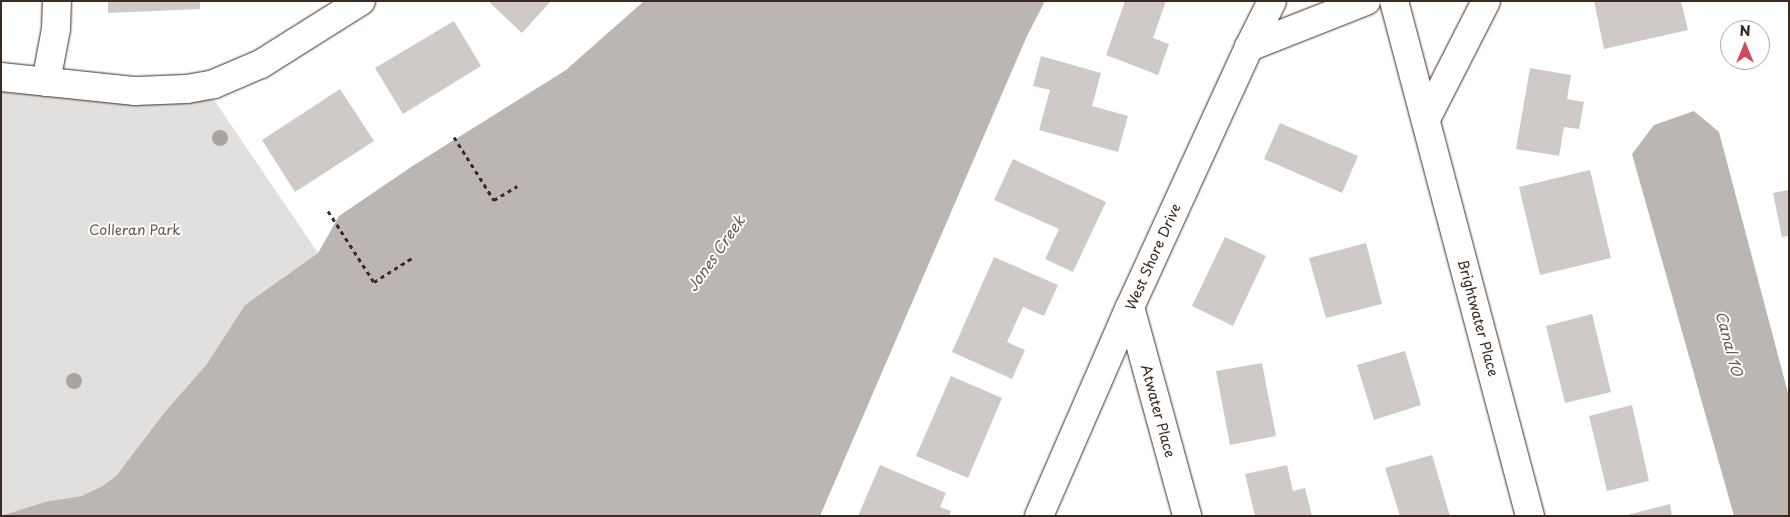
<!DOCTYPE html>
<style>
body{margin:0}
#map{position:relative;width:1790px;height:517px;overflow:hidden;background:#fff;font-family:"Playpen Sans",sans-serif}
div>[style]{position:absolute}
.green>*{inset:0;background:#e2e0de}
.water>*{inset:0;background:#bcb6b3}
.building>*{inset:0;background:#cfcac7}
.path>*{height:3px;margin-top:-1.5px;transform-origin:0;background:repeating-linear-gradient(90deg,#3b2a1e 0 4px,transparent 0 8px)}
.roads{filter:drop-shadow(0 0 1px #3b2a1e) drop-shadow(0 0 1px #3b2a1e)}
.minor>*{height:28px;margin:-14px;padding:0 14px;transform-origin:14px;border-radius:14px;background:#fff}
.trees>*{width:16px;height:16px;margin:-8px;border-radius:50%;background:#aaa39e}
span{translate:-50% -50%;white-space:nowrap;text-align:center;line-height:1.15;-webkit-text-stroke:4px #fff;paint-order:stroke}
.park-label{font-size:14px;color:#65584e}
.street-label{font-size:14px;color:#3b2a1e}
.water-label{font-size:15px;color:#685b52;font-style:italic}
.frame{position:absolute;inset:0;border:2px solid #3b2a1e;pointer-events:none}
.north{position:absolute;left:1720px;top:20px;width:50px;height:50px;box-sizing:border-box;background:#fff;border:1px solid #b1aaa5;border-radius:50%;rotate:0deg;font-size:14px;font-weight:700;line-height:20px;text-align:center;color:#3b2a1e}
.north::after{content:'';display:block;margin:auto;width:18px;height:22px;background:#d1495b;clip-path:polygon(50% 0,100% 100%,50% 72%,0 100%)}
</style>
<div id="map">
<div class="green">
<div style="clip-path:polygon(1px 82px,206px 88px,318px 253px,245px 305px,125px 504px,1px 516px)"></div>
</div>
<div class="water">
<div style="clip-path:polygon(644px 1px,1045px 1px,1027px 36px,820px 516px,1px 516px,45px 502px,82px 496px,103px 486px,117px 475px,165px 412px,207px 364px,245px 305px,318px 253px,339px 216px,414px 165px,566px 70px)"></div>
<div style="clip-path:polygon(1694px 111px,1719px 132px,1789px 397px,1789px 516px,1734px 516px,1632px 154px,1654px 125px)"></div>
</div>
<div class="building">
<div style="clip-path:polygon(108px 1px,200px 1px,200px 9px,108px 13px)"></div>
<div style="clip-path:polygon(488px 1px,551px 1px,522px 33px)"></div>
<div style="clip-path:polygon(1125px 1px,1166px 1px,1153px 38px,1169px 44px,1158px 75px,1106px 55px)"></div>
<div style="clip-path:polygon(1594px 1px,1681px 1px,1688px 30px,1604px 49px)"></div>
<div style="clip-path:polygon(454px 21px,481px 66px,403px 114px,375px 68px)"></div>
<div style="clip-path:polygon(1041px 56px,1101px 73px,1092px 106px,1128px 116px,1118px 152px,1039px 130px,1050px 90px,1033px 86px)"></div>
<div style="clip-path:polygon(1530px 68px,1571px 75px,1567px 99px,1584px 102px,1579px 129px,1564px 127px,1559px 156px,1516px 149px)"></div>
<div style="clip-path:polygon(340px 89px,374px 141px,295px 192px,262px 140px)"></div>
<div style="clip-path:polygon(1280px 123px,1358px 156px,1342px 193px,1264px 159px)"></div>
<div style="clip-path:polygon(1013px 159px,1106px 202px,1073px 272px,1045px 259px,1059px 229px,994px 200px)"></div>
<div style="clip-path:polygon(1590px 170px,1611px 258px,1540px 275px,1519px 187px)"></div>
<div style="clip-path:polygon(1789px 190px,1789px 236px,1782px 237px,1773px 193px)"></div>
<div style="clip-path:polygon(1225px 237px,1266px 256px,1233px 326px,1192px 306px)"></div>
<div style="clip-path:polygon(1366px 243px,1382px 304px,1326px 318px,1309px 258px)"></div>
<div style="clip-path:polygon(994px 257px,1058px 285px,1044px 316px,1023px 307px,1007px 342px,1025px 350px,1012px 379px,952px 352px)"></div>
<div style="clip-path:polygon(1592px 314px,1611px 392px,1565px 403px,1546px 326px)"></div>
<div style="clip-path:polygon(1405px 351px,1421px 405px,1374px 420px,1357px 365px)"></div>
<div style="clip-path:polygon(1262px 363px,1276px 436px,1230px 445px,1216px 371px)"></div>
<div style="clip-path:polygon(951px 376px,1002px 398px,968px 478px,916px 456px)"></div>
<div style="clip-path:polygon(1632px 405px,1649px 481px,1607px 491px,1589px 416px)"></div>
<div style="clip-path:polygon(1432px 455px,1450px 516px,1400px 516px,1385px 468px)"></div>
<div style="clip-path:polygon(880px 465px,946px 493px,940px 507px,951px 511px,949px 516px,858px 516px)"></div>
<div style="clip-path:polygon(1287px 465px,1293px 491px,1305px 488px,1312px 516px,1255px 516px,1245px 474px)"></div>
<div style="clip-path:polygon(1670px 504px,1672px 516px,1627px 516px,1627px 515px)"></div>
</div>
<div class="path">
<div style="left:454px;top:137px;width:75px;rotate:57.6deg"></div>
<div style="left:494px;top:200px;width:27px;rotate:-31deg"></div>
<div style="left:328px;top:211px;width:85px;rotate:57.1deg"></div>
<div style="left:374px;top:282px;width:45px;rotate:-32.3deg"></div>
</div>
<div class="roads">
<div class="minor">
<div style="left:1394px;top:1px;width:533px;rotate:75.21deg"></div>
<div style="left:1249px;top:47px;width:126px;rotate:-21.5deg"></div>
<div style="left:1px;top:77px;width:135px;rotate:6deg"></div>
<div style="left:135px;top:91px;width:52px;rotate:-2.2deg"></div>
<div style="left:187px;top:89px;width:27px;rotate:-10deg"></div>
<div style="left:214px;top:84px;width:51px;rotate:-23.1deg"></div>
<div style="left:261px;top:64px;width:118px;rotate:-32.2deg"></div>
<div style="left:46px;top:82px;width:54px;rotate:-79.3deg"></div>
<div style="left:56px;top:29px;width:28px;rotate:-88deg"></div>
<div style="left:1426px;top:119px;width:132px;rotate:-63deg"></div>
<div style="left:1130px;top:307px;width:217px;rotate:74.7deg"></div>
<div style="left:1039px;top:516px;width:228px;rotate:-66.5deg"></div>
<div style="left:1130px;top:307px;width:286px;rotate:-65.4deg"></div>
<div style="left:1249px;top:47px;width:51px;rotate:-63.4deg"></div>
</div>
</div>
<div class="trees">
<div style="left:220px;top:138px"></div>
<div style="left:74px;top:381px"></div>
</div>
<div class="park-label">
<span style="left:135px;top:230px">Colleran Park</span>
</div>
<div class="street-label">
<span style="left:1153px;top:257px;rotate:-66deg">West Shore Drive</span>
<span style="left:1478px;top:318px;rotate:75deg">Brightwater Place</span>
<span style="left:1158px;top:411px;rotate:75deg">Atwater Place</span>
</div>
<div class="water-label">
<span style="left:715px;top:253px;rotate:-55deg">Jones Creek</span>
<span style="left:1730px;top:343px;rotate:75deg">Canal 10</span>
</div>
<div class="frame"></div>
<div class="north">N</div>
</div>
